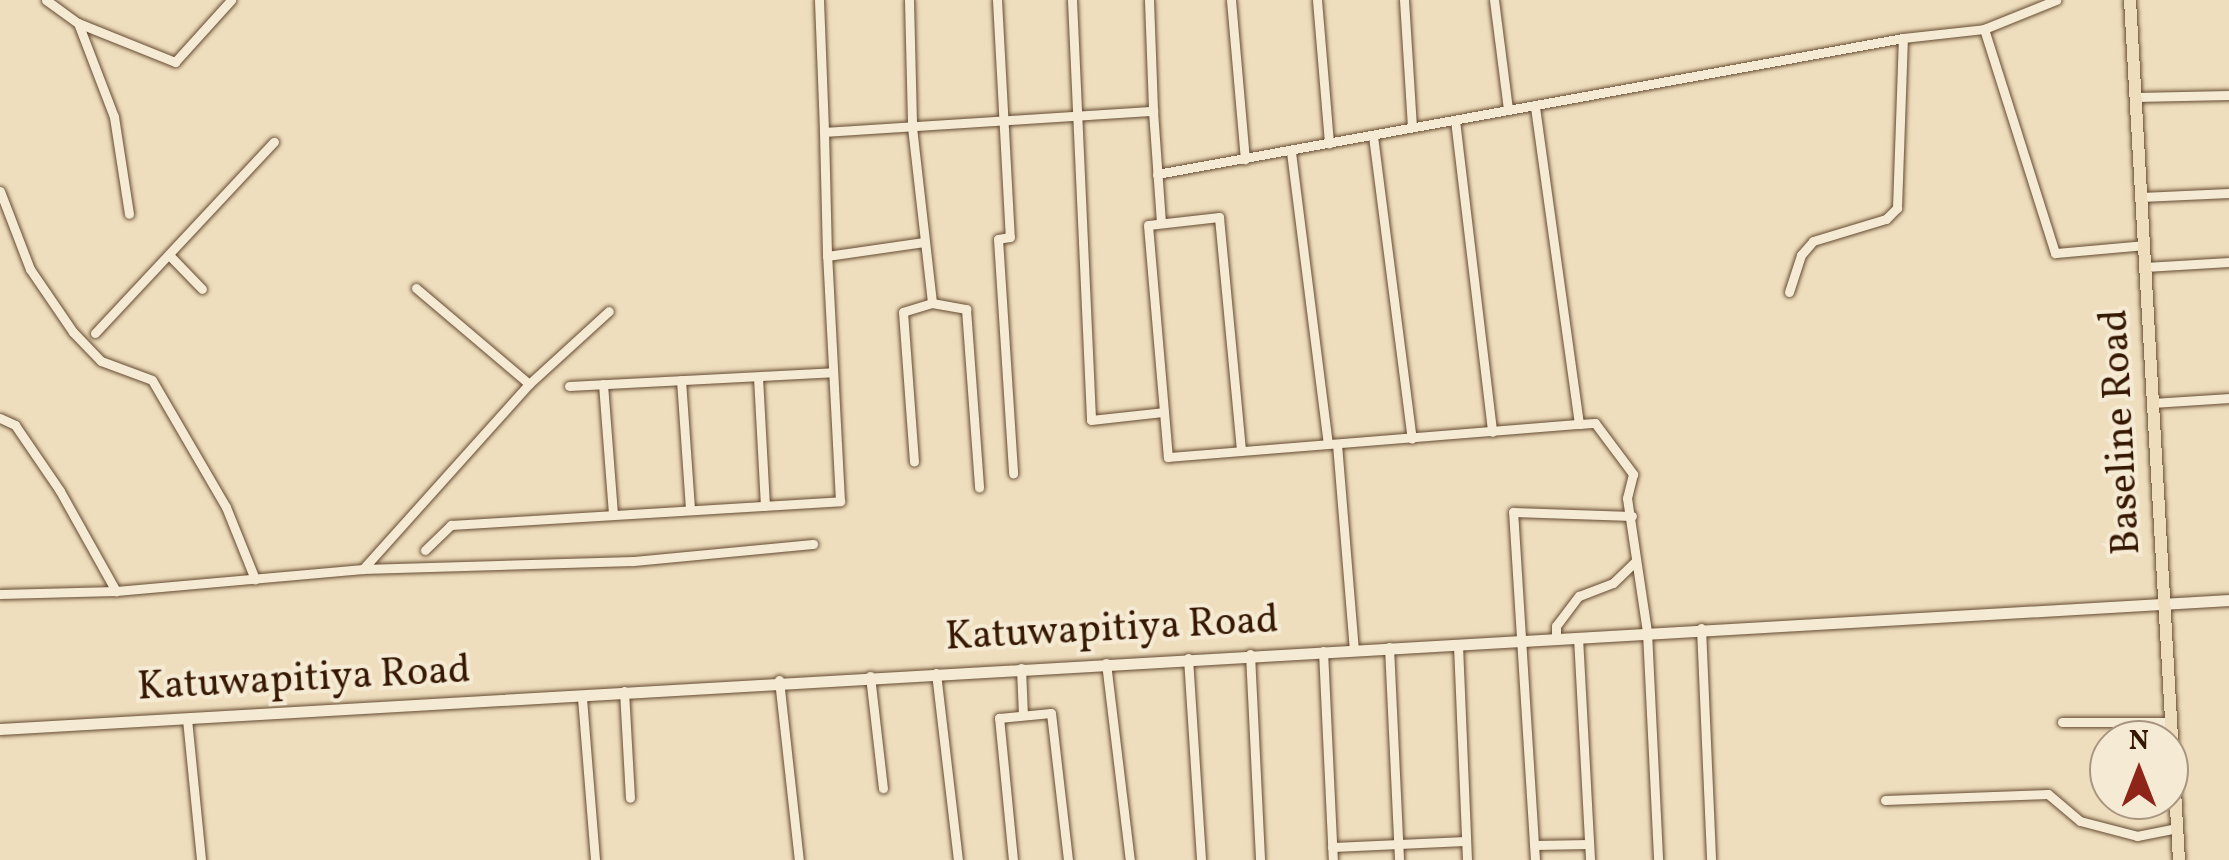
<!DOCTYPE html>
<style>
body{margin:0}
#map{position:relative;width:2229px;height:860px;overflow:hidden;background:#efdebd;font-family:Vollkorn,serif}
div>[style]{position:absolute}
.roads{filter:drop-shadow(0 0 2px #644a31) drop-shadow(0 0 2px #644a31)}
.street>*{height:9px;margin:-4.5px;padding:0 4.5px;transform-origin:4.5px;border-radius:4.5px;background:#f5ead4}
.secondary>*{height:11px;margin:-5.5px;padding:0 5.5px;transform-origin:5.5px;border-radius:5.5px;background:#f5ead4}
.primary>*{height:12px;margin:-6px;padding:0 6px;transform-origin:6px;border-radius:6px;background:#efdebd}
span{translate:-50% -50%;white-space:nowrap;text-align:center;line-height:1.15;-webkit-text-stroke:8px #f5ead4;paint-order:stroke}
.street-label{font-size:40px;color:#361802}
.north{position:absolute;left:2089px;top:720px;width:100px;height:100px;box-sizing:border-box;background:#f5ead4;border:2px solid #a99680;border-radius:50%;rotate:0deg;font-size:28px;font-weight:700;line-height:40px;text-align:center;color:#361802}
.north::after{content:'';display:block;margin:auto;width:35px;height:45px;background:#8f2418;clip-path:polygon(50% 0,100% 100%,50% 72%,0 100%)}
</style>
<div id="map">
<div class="roads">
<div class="street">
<div style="left:46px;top:0;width:39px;rotate:36deg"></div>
<div style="left:78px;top:23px;width:105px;rotate:21.9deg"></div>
<div style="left:175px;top:62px;width:84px;rotate:-47.9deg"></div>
<div style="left:819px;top:0;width:132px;rotate:87.8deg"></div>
<div style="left:824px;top:132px;width:330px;rotate:-3.7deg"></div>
<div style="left:1153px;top:111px;width:112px;rotate:85.9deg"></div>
<div style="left:909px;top:0;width:127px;rotate:88.6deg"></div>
<div style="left:912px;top:127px;width:177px;rotate:83.5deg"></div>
<div style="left:932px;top:303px;width:30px;rotate:163deg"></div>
<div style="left:903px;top:312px;width:150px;rotate:85.8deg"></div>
<div style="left:997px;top:0;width:237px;rotate:86.9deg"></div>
<div style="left:1010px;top:237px;width:12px;rotate:171deg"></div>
<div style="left:998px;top:239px;width:235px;rotate:86.3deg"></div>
<div style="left:1072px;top:0;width:420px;rotate:87.4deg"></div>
<div style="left:1091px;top:420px;width:72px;rotate:-6.3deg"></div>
<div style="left:1149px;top:0;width:111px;rotate:87.9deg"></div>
<div style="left:1231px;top:0;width:160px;rotate:85deg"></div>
<div style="left:1317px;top:0;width:144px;rotate:85.2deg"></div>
<div style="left:1404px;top:0;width:127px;rotate:86.4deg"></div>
<div style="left:1494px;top:0;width:111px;rotate:82.7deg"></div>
<div style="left:78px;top:23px;width:101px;rotate:69deg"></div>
<div style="left:114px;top:117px;width:98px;rotate:81.2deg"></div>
<div style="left:1984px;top:29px;width:235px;rotate:72.4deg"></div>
<div style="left:2055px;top:253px;width:89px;rotate:-5.1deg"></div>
<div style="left:2136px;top:97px;width:93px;rotate:-1.2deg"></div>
<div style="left:1455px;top:120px;width:314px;rotate:83.2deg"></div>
<div style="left:824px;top:132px;width:124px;rotate:88.6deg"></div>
<div style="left:827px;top:256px;width:98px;rotate:-8.2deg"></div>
<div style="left:1373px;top:136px;width:305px;rotate:82.7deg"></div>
<div style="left:1291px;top:152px;width:294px;rotate:82.8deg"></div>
<div style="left:1157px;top:174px;width:758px;rotate:-10.33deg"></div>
<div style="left:1903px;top:38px;width:81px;rotate:-6.3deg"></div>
<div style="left:1984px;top:29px;width:78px;rotate:-21.9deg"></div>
<div style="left:0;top:191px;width:84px;rotate:69deg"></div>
<div style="left:30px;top:269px;width:76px;rotate:55.7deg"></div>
<div style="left:73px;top:332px;width:40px;rotate:46deg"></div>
<div style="left:101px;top:361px;width:54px;rotate:20.4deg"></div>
<div style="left:152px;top:380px;width:147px;rotate:59.8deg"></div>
<div style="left:226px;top:507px;width:78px;rotate:68.1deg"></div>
<div style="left:2141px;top:197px;width:88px;rotate:-2.6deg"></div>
<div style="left:172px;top:258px;width:43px;rotate:45.9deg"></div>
<div style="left:2145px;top:267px;width:84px;rotate:-3.4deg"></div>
<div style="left:416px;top:288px;width:148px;rotate:40.3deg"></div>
<div style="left:1789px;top:292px;width:39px;rotate:-72deg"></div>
<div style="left:1801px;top:255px;width:18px;rotate:-49deg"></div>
<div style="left:1813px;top:241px;width:76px;rotate:-16.8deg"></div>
<div style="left:1886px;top:219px;width:16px;rotate:-45deg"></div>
<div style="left:1897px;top:208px;width:170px;rotate:-88deg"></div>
<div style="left:932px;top:303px;width:35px;rotate:10deg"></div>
<div style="left:966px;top:309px;width:179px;rotate:85.8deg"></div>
<div style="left:95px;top:333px;width:262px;rotate:-46.9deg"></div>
<div style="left:758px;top:377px;width:129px;rotate:86.9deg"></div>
<div style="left:681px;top:380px;width:130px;rotate:86deg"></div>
<div style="left:603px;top:384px;width:131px;rotate:85.6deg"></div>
<div style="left:569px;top:386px;width:264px;rotate:-3deg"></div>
<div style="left:2153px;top:403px;width:76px;rotate:-3.8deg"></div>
<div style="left:0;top:418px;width:17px;rotate:25deg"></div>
<div style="left:15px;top:425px;width:80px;rotate:55.7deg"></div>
<div style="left:60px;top:491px;width:115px;rotate:60.8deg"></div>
<div style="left:116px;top:591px;width:248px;rotate:-5.1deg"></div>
<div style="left:363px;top:569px;width:270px;rotate:-1.7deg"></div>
<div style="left:633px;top:561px;width:181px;rotate:-5.4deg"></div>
<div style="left:1579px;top:424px;width:16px;rotate:-4deg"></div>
<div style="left:1595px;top:423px;width:64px;rotate:53.3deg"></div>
<div style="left:1633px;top:474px;width:25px;rotate:104deg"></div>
<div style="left:1627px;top:498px;width:135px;rotate:81.5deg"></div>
<div style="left:1647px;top:632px;width:228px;rotate:87.2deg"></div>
<div style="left:1337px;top:444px;width:207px;rotate:85.3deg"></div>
<div style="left:1241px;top:450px;width:234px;rotate:-95.4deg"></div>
<div style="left:1219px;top:217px;width:71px;rotate:173.6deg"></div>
<div style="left:1148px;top:225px;width:233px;rotate:85.1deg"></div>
<div style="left:1168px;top:457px;width:412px;rotate:-4.6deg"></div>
<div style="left:1579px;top:424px;width:322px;rotate:-97.9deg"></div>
<div style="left:425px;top:550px;width:36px;rotate:-44deg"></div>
<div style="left:451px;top:525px;width:390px;rotate:-3.5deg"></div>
<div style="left:840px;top:501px;width:245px;rotate:-93deg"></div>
<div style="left:363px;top:569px;width:249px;rotate:-48.1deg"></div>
<div style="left:529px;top:384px;width:108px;rotate:-42.4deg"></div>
<div style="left:0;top:594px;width:116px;rotate:-1.5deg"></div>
<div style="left:1701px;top:628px;width:232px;rotate:87.5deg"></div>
<div style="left:1578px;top:637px;width:223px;rotate:86.9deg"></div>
<div style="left:1556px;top:638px;width:12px;rotate:-90deg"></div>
<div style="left:1556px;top:626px;width:38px;rotate:-53deg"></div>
<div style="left:1579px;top:596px;width:36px;rotate:-21deg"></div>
<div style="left:1613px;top:583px;width:32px;rotate:-44deg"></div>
<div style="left:1458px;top:645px;width:215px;rotate:87.6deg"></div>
<div style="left:1389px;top:647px;width:213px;rotate:87.3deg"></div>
<div style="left:1323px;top:651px;width:209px;rotate:87.3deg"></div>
<div style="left:1250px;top:654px;width:206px;rotate:87.2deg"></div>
<div style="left:1188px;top:658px;width:202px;rotate:86.3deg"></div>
<div style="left:1106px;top:663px;width:198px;rotate:83.1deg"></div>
<div style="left:1021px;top:668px;width:47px;rotate:87.6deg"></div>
<div style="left:936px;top:673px;width:188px;rotate:83.3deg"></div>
<div style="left:870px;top:676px;width:113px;rotate:83.4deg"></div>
<div style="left:779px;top:680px;width:181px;rotate:83.7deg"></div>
<div style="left:624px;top:691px;width:107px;rotate:86.8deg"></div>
<div style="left:582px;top:698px;width:163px;rotate:85.4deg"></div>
<div style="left:187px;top:719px;width:142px;rotate:84.3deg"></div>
<div style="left:2062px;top:722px;width:109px"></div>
<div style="left:1885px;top:800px;width:163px;rotate:-2.1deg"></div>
<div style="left:2048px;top:794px;width:42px;rotate:40.2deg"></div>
<div style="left:2080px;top:821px;width:59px;rotate:14.7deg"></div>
<div style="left:2137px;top:836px;width:41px;rotate:-11.3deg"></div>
<div style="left:1534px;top:845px;width:55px;rotate:-1deg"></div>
<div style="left:1332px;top:847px;width:134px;rotate:-2.6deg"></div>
<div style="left:1013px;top:860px;width:143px;rotate:-95.6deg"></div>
<div style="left:999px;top:718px;width:52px;rotate:-5.5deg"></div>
<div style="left:1051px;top:713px;width:148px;rotate:83.4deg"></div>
<div style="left:1535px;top:860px;width:349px;rotate:-93.6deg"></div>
<div style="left:1513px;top:512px;width:119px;rotate:1.9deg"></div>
</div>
<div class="secondary">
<div style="left:0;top:729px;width:2233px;rotate:-3.31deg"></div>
</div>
<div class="primary">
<div style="left:2130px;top:0;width:861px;rotate:86.74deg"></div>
</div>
</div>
<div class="street-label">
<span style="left:2122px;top:432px;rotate:-93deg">Baseline Road</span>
<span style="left:1112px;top:630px;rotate:-3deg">Katuwapitiya Road</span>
<span style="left:304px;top:680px;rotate:-3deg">Katuwapitiya Road</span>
</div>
<div class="north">N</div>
</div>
